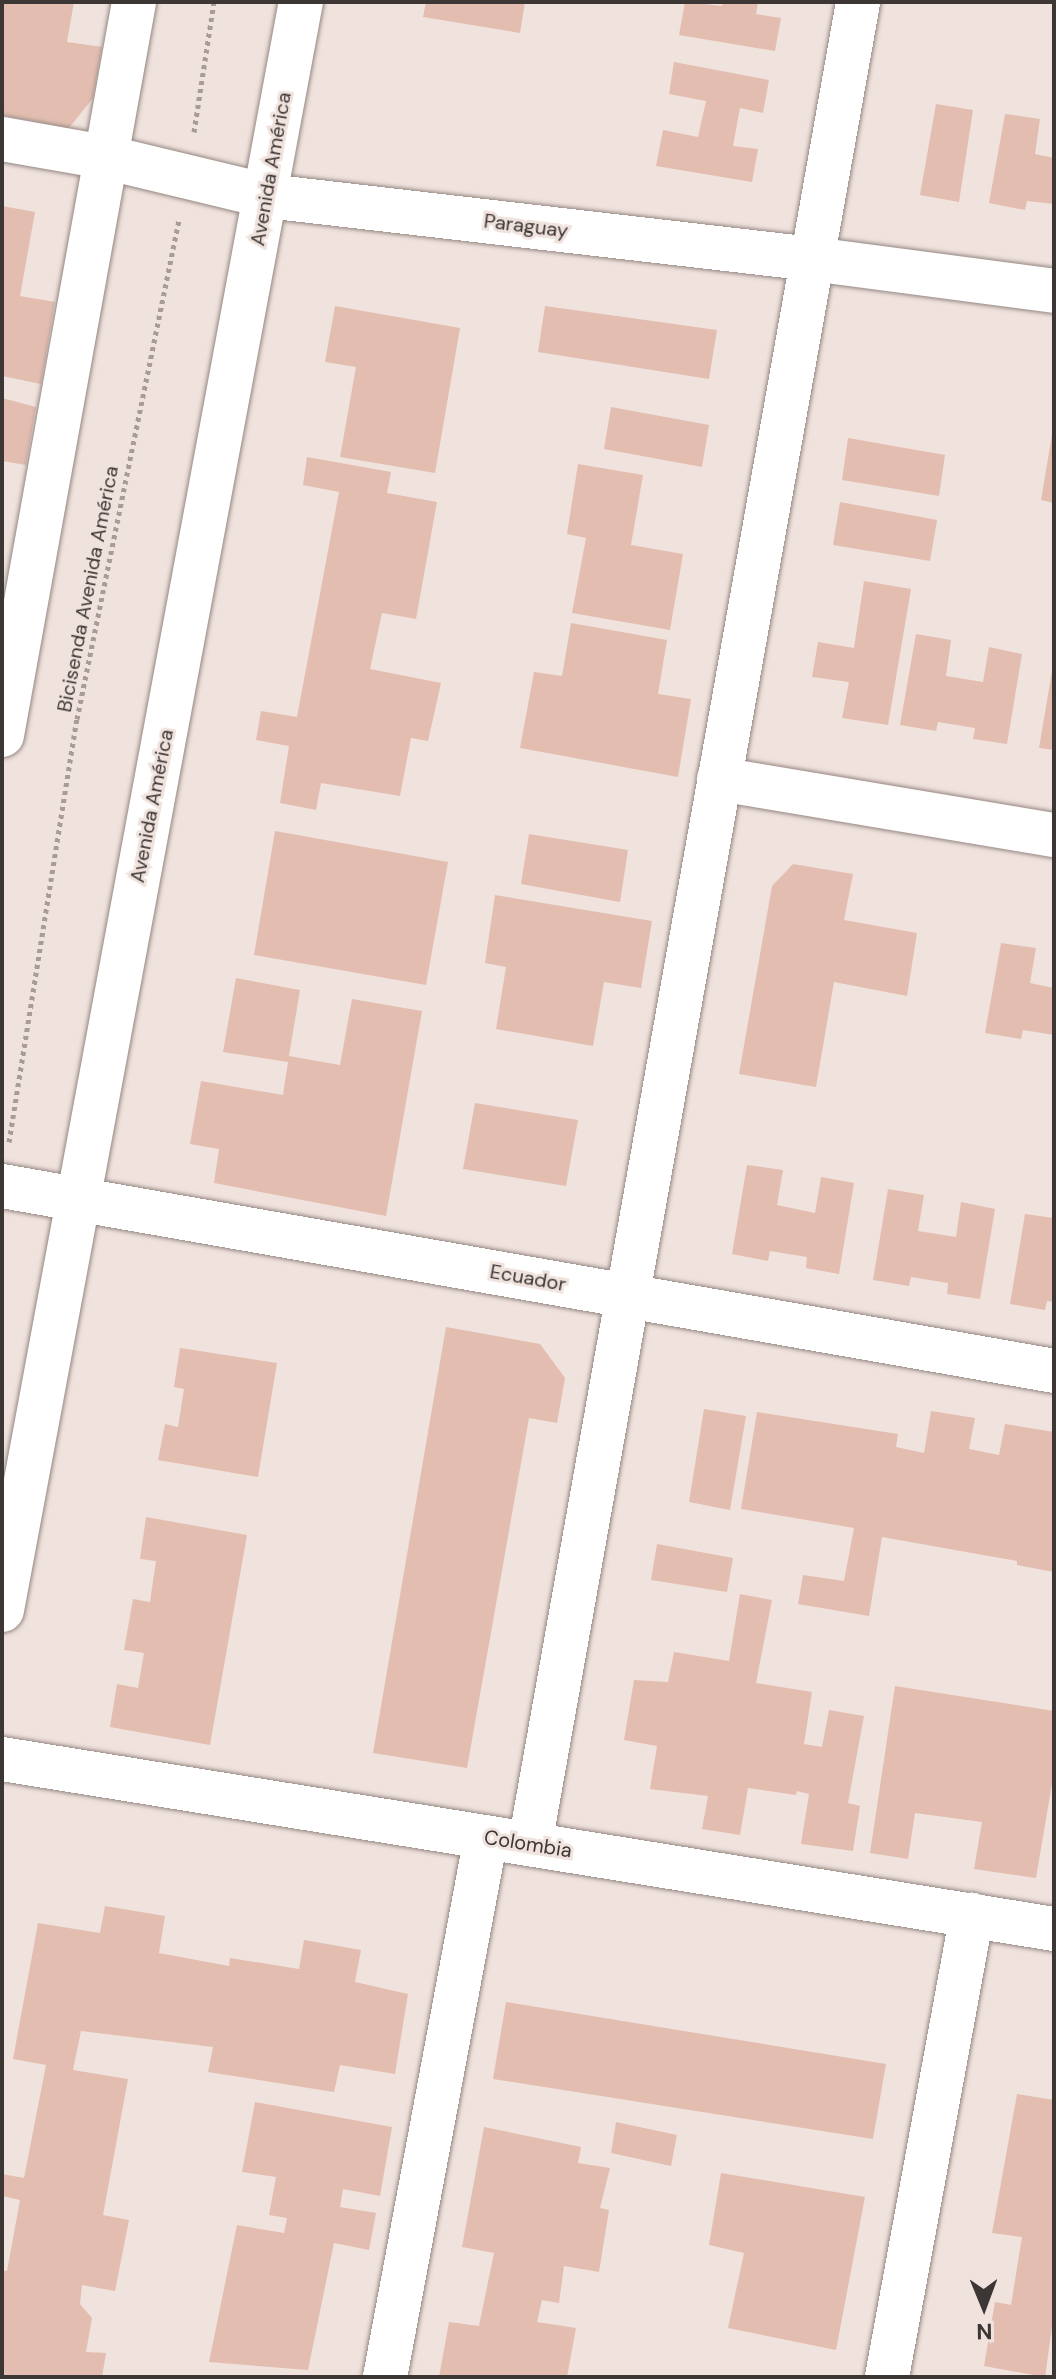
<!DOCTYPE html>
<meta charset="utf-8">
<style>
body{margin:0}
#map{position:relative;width:1056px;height:2379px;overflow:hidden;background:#f0e2dd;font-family:"DM Sans",sans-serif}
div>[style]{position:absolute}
.building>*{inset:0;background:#e3beb0}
.path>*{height:5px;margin-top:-2.5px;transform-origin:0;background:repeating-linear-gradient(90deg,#a79c98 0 4px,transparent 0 8px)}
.roads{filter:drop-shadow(0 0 2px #948782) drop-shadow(0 0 2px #948782)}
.minor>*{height:44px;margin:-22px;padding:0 22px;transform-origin:22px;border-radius:22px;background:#fff}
.major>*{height:44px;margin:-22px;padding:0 22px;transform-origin:22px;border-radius:22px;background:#fff}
span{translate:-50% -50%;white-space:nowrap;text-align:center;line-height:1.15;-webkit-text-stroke:6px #f0e2dd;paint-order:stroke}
.street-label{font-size:20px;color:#3c3634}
.frame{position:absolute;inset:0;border:4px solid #3c3634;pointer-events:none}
.north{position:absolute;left:944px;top:2267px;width:80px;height:80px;-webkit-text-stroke:6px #f0e2dd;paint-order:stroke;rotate:179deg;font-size:22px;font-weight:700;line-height:32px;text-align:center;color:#3c3634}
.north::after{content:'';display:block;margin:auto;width:28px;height:36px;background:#3c3634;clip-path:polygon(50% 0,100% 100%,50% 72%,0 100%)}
</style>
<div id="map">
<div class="building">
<div style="clip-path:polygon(2px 2px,74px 2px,67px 42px,102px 47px,93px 98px,69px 128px,2px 115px)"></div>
<div style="clip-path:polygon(426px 2px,525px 2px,520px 33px,423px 17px)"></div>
<div style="clip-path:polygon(685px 2px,722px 6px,723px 2px,758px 2px,756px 14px,781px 18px,775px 51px,679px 35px)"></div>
<div style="clip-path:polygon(674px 62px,769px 80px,763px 113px,740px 108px,733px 146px,758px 149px,752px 182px,656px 166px,663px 130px,698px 137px,706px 101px,669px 94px)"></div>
<div style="clip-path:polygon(936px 104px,973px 110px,959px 202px,920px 195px)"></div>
<div style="clip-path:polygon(1005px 114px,1040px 119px,1035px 154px,1054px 158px,1054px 204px,1027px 201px,1025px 210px,989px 203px)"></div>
<div style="clip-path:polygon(2px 206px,35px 212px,20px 296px,55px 302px,41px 384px,2px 376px)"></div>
<div style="clip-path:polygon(335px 306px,460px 328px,435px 473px,340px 457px,356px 367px,325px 362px)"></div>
<div style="clip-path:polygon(545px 306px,717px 330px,709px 379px,538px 352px)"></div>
<div style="clip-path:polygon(2px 398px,36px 407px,26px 465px,2px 461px)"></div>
<div style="clip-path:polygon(611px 407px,709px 425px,702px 467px,604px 449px)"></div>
<div style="clip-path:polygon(1052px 435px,1054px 435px,1054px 503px,1041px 500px)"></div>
<div style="clip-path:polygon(848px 438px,945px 455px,939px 496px,842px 480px)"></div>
<div style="clip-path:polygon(307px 457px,391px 472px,387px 493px,437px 502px,416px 619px,382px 613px,370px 669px,441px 683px,428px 741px,411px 738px,400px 796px,321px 783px,316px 810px,280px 803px,289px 746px,256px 740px,261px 711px,297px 717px,339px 492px,303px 485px)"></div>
<div style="clip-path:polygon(578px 464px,643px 475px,631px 545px,683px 554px,670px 630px,572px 613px,586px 538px,567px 534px)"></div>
<div style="clip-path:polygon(840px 502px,937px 520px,930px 561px,833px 545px)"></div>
<div style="clip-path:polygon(864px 581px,911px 589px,888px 725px,842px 718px,849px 682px,812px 677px,818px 642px,854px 648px)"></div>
<div style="clip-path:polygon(571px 623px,667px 640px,658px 694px,691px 699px,678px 777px,520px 748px,534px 672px,562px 676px)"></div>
<div style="clip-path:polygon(916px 634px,951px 640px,946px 676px,983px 682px,989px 647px,1022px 654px,1007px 744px,973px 739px,975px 728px,938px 722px,936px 731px,900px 725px)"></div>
<div style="clip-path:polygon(1052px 671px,1054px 671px,1054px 750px,1039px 748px)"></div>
<div style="clip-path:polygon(275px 831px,448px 862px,426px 985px,254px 955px)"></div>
<div style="clip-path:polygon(529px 834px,628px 850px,620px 902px,521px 884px)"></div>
<div style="clip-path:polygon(793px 864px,853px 874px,844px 920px,917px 933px,907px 996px,834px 982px,816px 1087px,739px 1074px,772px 886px)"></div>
<div style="clip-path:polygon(495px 895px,652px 921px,641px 988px,604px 982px,593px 1046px,496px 1029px,506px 967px,485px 963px)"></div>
<div style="clip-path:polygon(1001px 943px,1036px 948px,1030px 983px,1054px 988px,1054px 1035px,1023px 1030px,1021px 1039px,985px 1033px)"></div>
<div style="clip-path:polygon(236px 978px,300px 990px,289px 1056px,340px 1065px,352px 999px,422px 1011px,386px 1216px,214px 1183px,219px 1149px,190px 1144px,201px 1081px,283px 1095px,288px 1062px,223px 1052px)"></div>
<div style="clip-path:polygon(475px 1103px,578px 1120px,566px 1186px,463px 1169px)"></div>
<div style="clip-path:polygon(747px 1165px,783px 1170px,777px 1205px,815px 1213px,821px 1177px,854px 1183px,839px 1274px,806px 1268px,807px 1257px,770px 1251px,768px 1261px,732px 1254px)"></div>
<div style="clip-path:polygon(888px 1189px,924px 1195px,918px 1231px,956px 1237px,961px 1202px,995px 1209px,980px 1299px,947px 1294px,948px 1283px,911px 1277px,909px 1286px,873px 1280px)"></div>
<div style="clip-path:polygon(1025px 1214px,1054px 1218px,1054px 1302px,1047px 1301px,1045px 1310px,1010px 1304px)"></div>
<div style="clip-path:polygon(446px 1327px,540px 1344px,565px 1378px,557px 1423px,529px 1418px,467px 1768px,373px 1753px)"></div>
<div style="clip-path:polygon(180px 1348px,277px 1363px,258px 1477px,158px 1460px,165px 1424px,178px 1427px,184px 1389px,174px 1387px)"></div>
<div style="clip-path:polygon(704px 1409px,746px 1416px,730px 1510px,689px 1502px)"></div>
<div style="clip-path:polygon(931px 1411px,975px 1418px,969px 1449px,999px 1455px,1005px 1424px,1054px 1432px,1054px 1572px,1017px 1565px,1017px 1561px,882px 1537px,869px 1616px,798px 1604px,803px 1575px,844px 1581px,854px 1528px,741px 1509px,757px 1412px,898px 1434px,896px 1447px,924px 1453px)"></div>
<div style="clip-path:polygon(146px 1517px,247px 1535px,210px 1745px,110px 1727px,117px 1684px,138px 1688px,144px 1653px,124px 1650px,133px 1599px,150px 1602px,153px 1581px,156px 1561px,140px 1559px)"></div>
<div style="clip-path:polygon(657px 1544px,733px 1558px,727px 1592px,651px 1580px)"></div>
<div style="clip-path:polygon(740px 1594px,772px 1600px,756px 1683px,812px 1692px,804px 1744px,822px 1747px,829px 1710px,864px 1716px,848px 1803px,860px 1806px,853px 1851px,801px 1844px,809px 1794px,797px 1791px,796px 1795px,748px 1788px,740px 1835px,702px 1829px,708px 1796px,650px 1789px,657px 1746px,624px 1740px,634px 1680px,668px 1682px,674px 1652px,729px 1661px)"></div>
<div style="clip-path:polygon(895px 1686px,1054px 1711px,1054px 1772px,1036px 1878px,974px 1869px,982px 1822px,915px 1813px,908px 1859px,870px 1853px)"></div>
<div style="clip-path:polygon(105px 1906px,165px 1916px,159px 1953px,229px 1966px,230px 1958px,299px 1969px,304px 1940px,361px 1950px,355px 1982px,408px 1994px,395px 2074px,340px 2065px,334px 2092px,208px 2072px,213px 2047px,81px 2031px,73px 2070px,128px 2079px,103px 2215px,129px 2220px,115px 2291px,82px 2285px,80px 2304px,92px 2318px,86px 2352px,106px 2353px,102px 2377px,2px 2377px,2px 2270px,7px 2271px,20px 2200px,2px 2196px,2px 2174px,24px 2178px,46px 2065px,13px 2059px,38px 1923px,100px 1933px)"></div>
<div style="clip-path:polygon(506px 2002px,886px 2064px,873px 2139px,493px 2079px)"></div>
<div style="clip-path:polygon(1017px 2094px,1054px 2100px,1054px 2313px,1045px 2377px,984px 2366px,995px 2302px,1011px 2305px,1022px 2237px,992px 2233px)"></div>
<div style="clip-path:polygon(255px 2102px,392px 2127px,380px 2196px,343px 2189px,340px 2207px,376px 2213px,369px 2250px,334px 2243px,308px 2370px,209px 2362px,237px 2225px,284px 2233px,287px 2218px,269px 2215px,276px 2177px,242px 2172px)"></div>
<div style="clip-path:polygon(616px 2122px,677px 2135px,671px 2166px,611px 2153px)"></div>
<div style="clip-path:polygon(484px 2127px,581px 2147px,578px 2163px,610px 2168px,600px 2208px,609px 2210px,599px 2272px,564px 2266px,559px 2303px,542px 2300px,537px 2322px,576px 2328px,567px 2377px,439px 2377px,449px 2322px,479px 2326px,494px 2253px,462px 2247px)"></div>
<div style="clip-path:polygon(721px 2173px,865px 2197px,836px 2350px,728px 2328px,744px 2253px,709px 2245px)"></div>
</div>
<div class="path">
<div style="left:194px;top:132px;width:132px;rotate:-81.3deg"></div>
<div style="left:9px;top:1142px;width:428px;rotate:-80.9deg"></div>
<div style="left:77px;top:719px;width:509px;rotate:-78.45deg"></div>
</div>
<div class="roads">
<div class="minor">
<div style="left:2px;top:139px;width:105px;rotate:9.9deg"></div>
<div style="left:105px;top:157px;width:167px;rotate:13.5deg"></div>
<div style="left:267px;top:196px;width:549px;rotate:6.59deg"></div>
<div style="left:812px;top:259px;width:244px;rotate:7.5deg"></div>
<div style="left:719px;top:779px;width:340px;rotate:9.5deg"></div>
<div style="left:2px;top:1186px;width:1068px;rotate:9.97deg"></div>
<div style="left:2px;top:1759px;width:1066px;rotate:9.18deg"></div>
<div style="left:530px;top:1844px;width:1871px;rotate:-79.9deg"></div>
<div style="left:385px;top:2377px;width:549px;rotate:-79.41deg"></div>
<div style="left:887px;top:2377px;width:470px;rotate:-79.6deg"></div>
</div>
<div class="major">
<div style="left:2px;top:735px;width:745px;rotate:-79.79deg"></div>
<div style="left:2px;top:1610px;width:1636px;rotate:-79.47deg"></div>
</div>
</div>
<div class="street-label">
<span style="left:271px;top:169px;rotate:-80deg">Avenida América</span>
<span style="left:526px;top:226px;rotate:7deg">Paraguay</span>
<span style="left:88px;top:589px;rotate:-79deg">Bicisenda Avenida América</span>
<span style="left:152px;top:806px;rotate:-79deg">Avenida América</span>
<span style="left:528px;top:1278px;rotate:10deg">Ecuador</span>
<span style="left:528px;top:1844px;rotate:9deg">Colombia</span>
</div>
<div class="frame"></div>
<div class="north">N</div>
</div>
